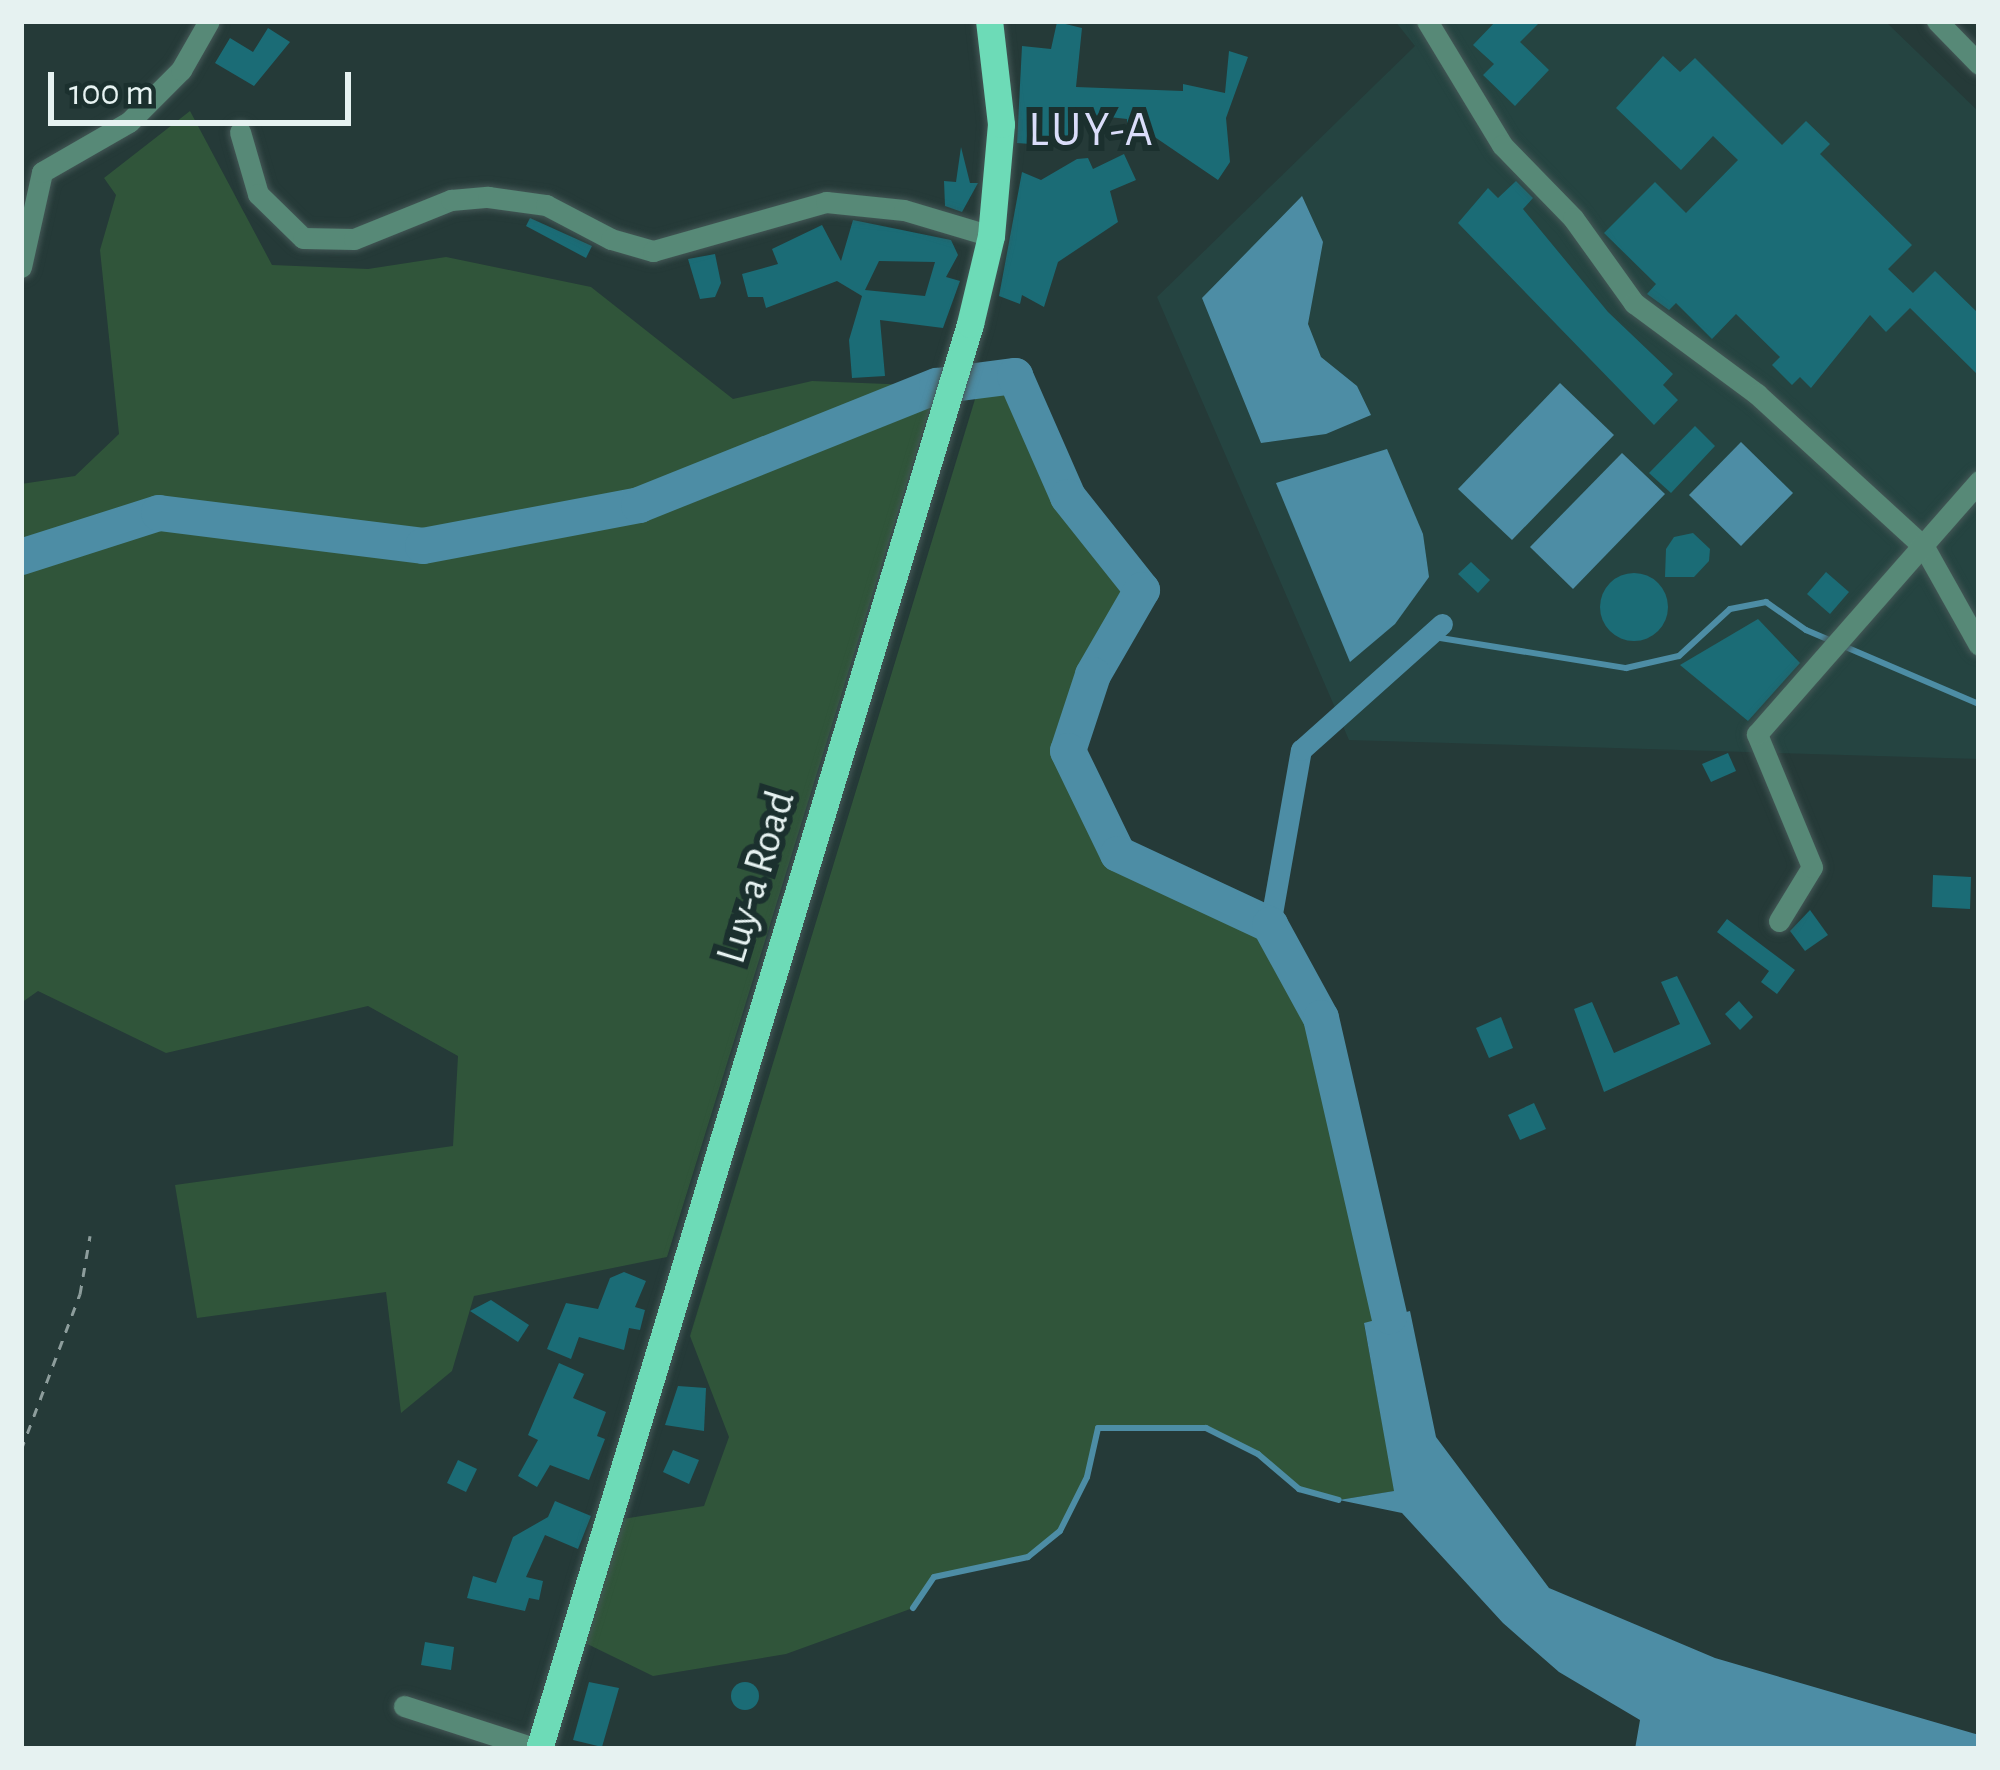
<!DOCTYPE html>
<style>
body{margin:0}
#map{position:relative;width:2000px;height:1770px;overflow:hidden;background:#253a38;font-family:"Alegreya Sans",sans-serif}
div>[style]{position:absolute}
.built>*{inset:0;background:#254441}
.green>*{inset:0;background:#30553a}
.water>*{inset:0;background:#4d8da5}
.stream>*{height:6px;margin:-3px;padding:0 3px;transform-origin:3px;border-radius:3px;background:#4d8da5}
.canal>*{height:21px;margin:-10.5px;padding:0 10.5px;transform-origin:10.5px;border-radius:10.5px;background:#4d8da5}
.river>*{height:36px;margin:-18px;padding:0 18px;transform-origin:18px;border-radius:18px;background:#4d8da5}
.building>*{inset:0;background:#1b6c76}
.round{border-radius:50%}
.path>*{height:3px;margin-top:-1.5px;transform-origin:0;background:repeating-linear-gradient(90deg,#8d9d9c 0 9px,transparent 0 18px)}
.roads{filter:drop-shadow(0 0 3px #445756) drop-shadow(0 0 3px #445756)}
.minor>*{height:21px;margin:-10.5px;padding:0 10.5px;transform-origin:10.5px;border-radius:10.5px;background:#578977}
.major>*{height:27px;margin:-13.5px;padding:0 13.5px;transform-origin:13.5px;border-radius:13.5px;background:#6ddbb7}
span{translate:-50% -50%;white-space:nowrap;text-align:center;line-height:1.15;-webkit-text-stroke:12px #1b302e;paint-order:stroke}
.street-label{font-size:42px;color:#e6f2f1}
.quarter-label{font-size:48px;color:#daddfa;letter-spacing:3px}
.frame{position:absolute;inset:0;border:24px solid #e6f2f1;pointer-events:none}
.scale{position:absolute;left:48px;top:72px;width:303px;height:54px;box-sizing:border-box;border:6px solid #e6f2f1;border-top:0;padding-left:15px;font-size:36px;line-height:42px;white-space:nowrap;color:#e6f2f1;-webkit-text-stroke:9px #1b302e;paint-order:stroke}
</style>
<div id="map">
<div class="built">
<div style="clip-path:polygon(1395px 21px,1885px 21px,1979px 112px,1979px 759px,1349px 740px,1157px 297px,1415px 46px)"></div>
</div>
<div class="green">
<div style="clip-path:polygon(190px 111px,272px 265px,368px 269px,446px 257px,591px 287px,733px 399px,812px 381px,937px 386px,667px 1257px,474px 1296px,452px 1371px,401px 1413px,386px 1292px,197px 1318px,175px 1185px,453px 1146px,458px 1056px,368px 1006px,166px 1053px,38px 991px,21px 1003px,21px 484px,75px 476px,119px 434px,100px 250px,116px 195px,104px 178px)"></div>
<div style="clip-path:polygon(1015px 376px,1068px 497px,1142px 590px,1093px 675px,1068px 752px,1118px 853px,1270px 925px,1321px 1018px,1389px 1316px,1364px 1324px,1395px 1491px,1339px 1500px,1299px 1489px,1258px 1454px,1206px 1428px,1098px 1428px,1087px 1477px,1060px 1531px,1028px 1557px,934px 1577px,913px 1608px,786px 1654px,653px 1676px,575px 1638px,610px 1521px,704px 1506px,729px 1437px,690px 1336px,976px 396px,981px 383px)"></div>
</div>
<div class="water">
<div style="clip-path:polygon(1302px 196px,1323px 242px,1308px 324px,1321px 357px,1357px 386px,1371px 415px,1326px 434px,1261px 443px,1202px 298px)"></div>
<div style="clip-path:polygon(1560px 383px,1614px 435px,1512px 540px,1458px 489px)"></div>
<div style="clip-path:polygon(1741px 442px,1793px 493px,1741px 546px,1689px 495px)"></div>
<div style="clip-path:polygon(1387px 449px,1423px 534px,1429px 577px,1395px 624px,1350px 662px,1276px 483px)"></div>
<div style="clip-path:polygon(1622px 453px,1665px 494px,1573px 589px,1530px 547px)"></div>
<div style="clip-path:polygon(1410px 1311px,1436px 1437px,1549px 1588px,1715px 1658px,1979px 1735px,1979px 1749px,1635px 1749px,1640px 1720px,1559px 1672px,1503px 1623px,1402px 1513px,1339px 1500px,1394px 1491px,1364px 1323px)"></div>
</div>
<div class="stream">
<div style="left:1428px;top:636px;width:201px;rotate:9.2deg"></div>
<div style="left:1626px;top:668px;width:54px;rotate:-12.8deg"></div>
<div style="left:1679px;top:656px;width:69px;rotate:-42.7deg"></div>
<div style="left:1730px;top:609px;width:37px;rotate:-11deg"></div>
<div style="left:1766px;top:602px;width:49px;rotate:35deg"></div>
<div style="left:1806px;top:630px;width:188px;rotate:23.2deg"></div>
<div style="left:913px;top:1608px;width:37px;rotate:-56deg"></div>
<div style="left:934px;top:1577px;width:96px;rotate:-12deg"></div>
<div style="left:1028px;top:1557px;width:41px;rotate:-39.1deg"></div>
<div style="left:1060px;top:1531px;width:60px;rotate:-63.4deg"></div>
<div style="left:1087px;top:1477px;width:50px;rotate:-77.3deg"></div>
<div style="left:1098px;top:1428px;width:108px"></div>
<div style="left:1206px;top:1428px;width:58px;rotate:26.6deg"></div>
<div style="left:1258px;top:1454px;width:54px;rotate:40.5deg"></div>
<div style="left:1299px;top:1489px;width:41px;rotate:15.4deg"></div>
</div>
<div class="canal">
<div style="left:1270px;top:925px;width:178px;rotate:-80deg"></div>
<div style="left:1301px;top:750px;width:189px;rotate:-41.8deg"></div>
</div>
<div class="river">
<div style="left:21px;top:557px;width:145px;rotate:-17.7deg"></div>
<div style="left:159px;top:513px;width:266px;rotate:7.1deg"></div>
<div style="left:423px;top:546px;width:220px;rotate:-10.7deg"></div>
<div style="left:639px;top:505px;width:321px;rotate:-21.8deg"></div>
<div style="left:937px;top:386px;width:79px;rotate:-7.3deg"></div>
<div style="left:1015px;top:376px;width:132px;rotate:66.3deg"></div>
<div style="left:1068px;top:497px;width:119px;rotate:51.5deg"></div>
<div style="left:1142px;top:590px;width:98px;rotate:120deg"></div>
<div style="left:1093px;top:675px;width:80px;rotate:108.2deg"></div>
<div style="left:1068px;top:751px;width:114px;rotate:64.1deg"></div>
<div style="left:1118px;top:854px;width:168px;rotate:25deg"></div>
<div style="left:1270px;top:925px;width:106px;rotate:61.3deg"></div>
<div style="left:1321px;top:1018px;width:306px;rotate:77.1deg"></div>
</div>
<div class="building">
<div style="clip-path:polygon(1496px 21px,1541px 21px,1520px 42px,1549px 70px,1515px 106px,1483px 75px,1494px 64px,1473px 45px)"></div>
<div style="clip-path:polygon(1057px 22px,1082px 28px,1076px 87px,1183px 91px,1183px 84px,1225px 93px,1229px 51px,1248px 57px,1226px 118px,1230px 162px,1218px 180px,1137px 125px,1127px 129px,1127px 119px,1073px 113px,1071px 147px,1017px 143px,1022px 46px,1051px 49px)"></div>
<div style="clip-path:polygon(268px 28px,290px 42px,254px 86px,215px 63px,230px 38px,253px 52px)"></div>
<div style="clip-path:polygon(1663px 56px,1680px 72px,1695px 58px,1782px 145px,1806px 121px,1830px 144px,1820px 154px,1912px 245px,1888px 269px,1913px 293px,1935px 271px,1979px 314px,1979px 376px,1910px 308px,1886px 332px,1870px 315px,1811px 388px,1800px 377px,1792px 385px,1772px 365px,1780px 357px,1736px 314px,1712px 339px,1676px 303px,1669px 310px,1647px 294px,1656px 284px,1604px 233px,1655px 182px,1686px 213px,1738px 160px,1713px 136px,1681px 170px,1616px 108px)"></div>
<div style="clip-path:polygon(961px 147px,970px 183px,978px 183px,962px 212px,945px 206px,944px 181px,956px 182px)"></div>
<div style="clip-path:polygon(1124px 154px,1136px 180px,1110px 191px,1118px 222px,1058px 262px,1044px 307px,1022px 295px,1020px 304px,999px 296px,1022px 172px,1041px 180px,1077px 159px,1088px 158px,1093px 169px)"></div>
<div style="clip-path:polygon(1516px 181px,1533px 198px,1523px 209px,1608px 312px,1673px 374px,1663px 385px,1678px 400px,1654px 425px,1458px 223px,1488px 188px,1498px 198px)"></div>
<div style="clip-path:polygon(530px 218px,592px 246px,586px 258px,526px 226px)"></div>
<div style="clip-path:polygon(evenodd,853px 220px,951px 240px,958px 255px,946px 277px,960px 281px,943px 328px,880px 320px,885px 376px,852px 378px,849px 340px,862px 296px,837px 281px,766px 308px,763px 297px,748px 297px,742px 274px,778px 264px,772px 249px,822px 225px,841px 261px,853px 220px,879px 261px,935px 262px,925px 296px,865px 290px,879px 261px)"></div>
<div style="clip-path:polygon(715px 254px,721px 283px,715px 297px,700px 299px,688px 259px)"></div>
<div style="clip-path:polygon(1695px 426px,1715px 446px,1671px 493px,1649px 473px)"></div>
<div style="clip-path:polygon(1693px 533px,1710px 549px,1709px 561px,1694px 577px,1665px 577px,1666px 549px,1674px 537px)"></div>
<div style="clip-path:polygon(1471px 562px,1490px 580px,1478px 593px,1458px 574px)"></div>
<div style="clip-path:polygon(1826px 572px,1849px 592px,1830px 614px,1807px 594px)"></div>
<div class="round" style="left:1600px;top:573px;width:68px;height:68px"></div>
<div style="clip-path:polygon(1758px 619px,1800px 663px,1748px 721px,1680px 665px)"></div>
<div style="clip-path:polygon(1728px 753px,1736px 771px,1711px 782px,1702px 764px)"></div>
<div style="clip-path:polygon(1933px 875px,1971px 877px,1970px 909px,1932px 907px)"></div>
<div style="clip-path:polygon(1810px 910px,1828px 935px,1805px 951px,1790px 931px)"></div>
<div style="clip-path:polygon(1727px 919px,1795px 970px,1777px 994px,1761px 982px,1769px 971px,1717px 932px)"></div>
<div style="clip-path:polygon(1677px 976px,1711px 1044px,1604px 1092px,1574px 1009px,1592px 1002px,1614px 1053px,1680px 1024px,1661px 982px)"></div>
<div style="clip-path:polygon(1739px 1001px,1753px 1017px,1740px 1030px,1725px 1014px)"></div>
<div style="clip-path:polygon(1501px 1017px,1513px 1048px,1489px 1058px,1476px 1028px)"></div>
<div style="clip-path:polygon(1534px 1103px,1546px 1129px,1520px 1140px,1508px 1115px)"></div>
<div style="clip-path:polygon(624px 1272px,646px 1281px,635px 1307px,645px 1310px,640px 1330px,629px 1328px,624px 1350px,579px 1337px,571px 1359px,547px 1349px,566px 1303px,598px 1309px,610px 1278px)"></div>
<div style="clip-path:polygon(491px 1300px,529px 1325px,518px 1342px,470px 1311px)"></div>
<div style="clip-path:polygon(559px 1363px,584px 1374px,573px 1398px,606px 1412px,597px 1436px,605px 1439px,589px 1480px,550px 1465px,537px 1487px,518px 1476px,538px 1440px,528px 1435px)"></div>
<div style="clip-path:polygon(678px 1386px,706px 1388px,704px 1431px,665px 1425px)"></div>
<div style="clip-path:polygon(673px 1450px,699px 1460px,689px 1484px,663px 1472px)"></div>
<div style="clip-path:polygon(458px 1460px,477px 1469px,466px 1492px,447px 1483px)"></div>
<div style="clip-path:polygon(555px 1501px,591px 1516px,578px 1549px,545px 1535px,526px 1577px,543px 1581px,539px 1600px,529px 1598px,525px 1611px,467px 1598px,473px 1576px,496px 1583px,513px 1537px,548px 1517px)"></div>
<div style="clip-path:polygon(425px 1642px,454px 1647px,451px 1670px,421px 1665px)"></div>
<div style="clip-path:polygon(589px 1682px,619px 1688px,602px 1747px,573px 1740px)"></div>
<div class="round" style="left:731px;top:1682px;width:28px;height:28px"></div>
</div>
<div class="path">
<div style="left:21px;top:1450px;width:167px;rotate:-69.3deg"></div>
<div style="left:80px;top:1294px;width:59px;rotate:-80.2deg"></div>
</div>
<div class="roads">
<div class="minor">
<div style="left:1427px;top:21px;width:145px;rotate:58.8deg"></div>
<div style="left:1502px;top:145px;width:102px;rotate:45.8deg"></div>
<div style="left:1573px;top:218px;width:105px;rotate:54.3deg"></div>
<div style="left:1634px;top:303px;width:153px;rotate:36.5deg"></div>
<div style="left:1757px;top:394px;width:226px;rotate:42.5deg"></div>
<div style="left:1924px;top:547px;width:112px;rotate:60.7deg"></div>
<div style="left:1937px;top:21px;width:60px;rotate:45.7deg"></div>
<div style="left:240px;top:132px;width:65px;rotate:73.8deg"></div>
<div style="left:258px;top:194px;width:63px;rotate:44.4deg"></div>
<div style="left:303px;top:238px;width:51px;rotate:1.1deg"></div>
<div style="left:354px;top:239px;width:105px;rotate:-21.9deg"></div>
<div style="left:451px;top:200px;width:37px;rotate:-5deg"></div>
<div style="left:488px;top:197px;width:59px;rotate:7.9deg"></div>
<div style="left:546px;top:205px;width:73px;rotate:27.6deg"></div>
<div style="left:611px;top:239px;width:44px;rotate:15.9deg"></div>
<div style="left:653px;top:251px;width:180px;rotate:-15.8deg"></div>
<div style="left:826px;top:202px;width:78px;rotate:5.9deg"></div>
<div style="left:904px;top:210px;width:91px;rotate:16.6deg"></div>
<div style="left:21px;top:267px;width:97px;rotate:-77.5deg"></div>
<div style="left:42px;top:172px;width:100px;rotate:-29.9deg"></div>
<div style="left:129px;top:122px;width:74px;rotate:-45deg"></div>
<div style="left:181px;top:70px;width:56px;rotate:-60.3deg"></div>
<div style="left:1779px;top:921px;width:63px;rotate:-58.6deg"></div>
<div style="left:1812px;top:867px;width:144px;rotate:-112.5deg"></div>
<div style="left:1757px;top:734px;width:337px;rotate:-48.7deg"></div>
<div style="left:404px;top:1706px;width:140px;rotate:17.9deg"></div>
</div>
<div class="major">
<div style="left:539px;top:1749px;width:1489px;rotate:-73.17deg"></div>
<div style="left:970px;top:324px;width:90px;rotate:-76.6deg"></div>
<div style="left:991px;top:236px;width:112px;rotate:-84.9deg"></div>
<div style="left:1001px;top:124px;width:104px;rotate:-96.6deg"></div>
</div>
</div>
<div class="street-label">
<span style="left:756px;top:877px;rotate:-73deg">Luy-a Road</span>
</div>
<div class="quarter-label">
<span style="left:1092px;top:132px">LUY-A</span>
</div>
<div class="frame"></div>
<div class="scale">100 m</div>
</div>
